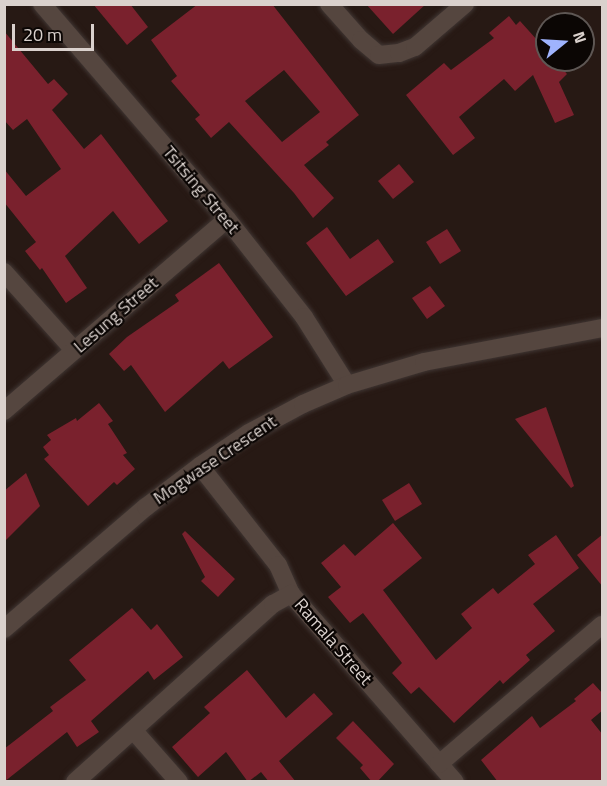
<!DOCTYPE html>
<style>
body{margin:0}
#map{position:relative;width:607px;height:786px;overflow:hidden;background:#271914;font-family:"Titillium Web",sans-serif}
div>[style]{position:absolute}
.building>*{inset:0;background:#7a212d}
.roads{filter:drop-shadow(0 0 2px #403633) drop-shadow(0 0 2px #403633)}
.street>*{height:18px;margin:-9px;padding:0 9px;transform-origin:9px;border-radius:9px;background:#55463f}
span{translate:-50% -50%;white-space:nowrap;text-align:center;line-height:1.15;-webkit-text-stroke:4.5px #0b0604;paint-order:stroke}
.street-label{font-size:18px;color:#dad1cd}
.frame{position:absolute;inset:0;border:6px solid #dad1cd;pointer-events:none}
.north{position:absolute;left:535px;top:12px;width:60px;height:60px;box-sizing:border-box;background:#0b0604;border:2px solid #5e5754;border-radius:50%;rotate:72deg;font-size:16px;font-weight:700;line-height:24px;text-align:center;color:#dad1cd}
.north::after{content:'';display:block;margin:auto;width:21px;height:27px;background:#9fb3fd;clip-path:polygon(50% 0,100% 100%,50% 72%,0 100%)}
.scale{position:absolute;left:12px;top:24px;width:82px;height:27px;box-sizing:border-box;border:3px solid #dad1cd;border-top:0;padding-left:8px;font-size:18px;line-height:21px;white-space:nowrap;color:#dad1cd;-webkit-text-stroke:4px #0b0604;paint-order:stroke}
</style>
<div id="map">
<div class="building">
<div style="clip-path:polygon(93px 4px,130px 4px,148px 27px,127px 45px)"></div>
<div style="clip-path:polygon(evenodd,198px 4px,272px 4px,359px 115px,326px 142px,329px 145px,304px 165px,334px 198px,313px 218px,294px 193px,229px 122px,211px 138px,195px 119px,200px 115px,171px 81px,177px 76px,151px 40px,198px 4px,284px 70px,320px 112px,282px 142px,245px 101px,284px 70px)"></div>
<div style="clip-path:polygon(366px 4px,426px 4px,393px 34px)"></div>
<div style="clip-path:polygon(509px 16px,516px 25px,520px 21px,547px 51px,547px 60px,555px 60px,567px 74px,559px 82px,574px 115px,555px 123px,533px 75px,515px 91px,504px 79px,459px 117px,475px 138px,453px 155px,406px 95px,444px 63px,451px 70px,494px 38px,489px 33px)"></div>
<div style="clip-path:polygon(4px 31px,48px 84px,54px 79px,68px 94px,52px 110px,84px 149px,101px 134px,168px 221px,139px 244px,113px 211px,65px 256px,87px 288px,66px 303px,42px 268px,40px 270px,25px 251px,36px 242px,4px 202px,4px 169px,26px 196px,61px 169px,27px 119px,13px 130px,4px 120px)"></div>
<div style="clip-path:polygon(399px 164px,414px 182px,393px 199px,378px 181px)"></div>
<div style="clip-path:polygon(327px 227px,350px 259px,378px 239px,394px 262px,346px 296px,306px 243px)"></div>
<div style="clip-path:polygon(447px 229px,461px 251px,440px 264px,426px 242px)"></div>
<div style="clip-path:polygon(219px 263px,273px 337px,229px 369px,223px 361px,165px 412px,131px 365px,124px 371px,109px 354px,127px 337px,179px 301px,175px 295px)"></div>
<div style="clip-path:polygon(430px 286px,445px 306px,427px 319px,412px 298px)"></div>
<div style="clip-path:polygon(99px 403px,113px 421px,108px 424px,127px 453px,123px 455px,135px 469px,117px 485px,114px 482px,88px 506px,44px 459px,49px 455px,43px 447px,51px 440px,47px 435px,76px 418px,77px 421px)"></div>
<div style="clip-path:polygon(546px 407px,574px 486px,571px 488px,515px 419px)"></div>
<div style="clip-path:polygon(26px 473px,40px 506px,4px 542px,4px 491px)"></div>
<div style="clip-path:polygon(409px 483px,422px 504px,395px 521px,382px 500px)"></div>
<div style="clip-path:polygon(393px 523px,422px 558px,383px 590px,436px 660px,472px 628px,461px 614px,493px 588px,498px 594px,535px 564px,528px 555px,556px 535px,579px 568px,533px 604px,555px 631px,526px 655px,530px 660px,503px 684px,500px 680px,454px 723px,419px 687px,411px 694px,392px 673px,402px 663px,363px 613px,350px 623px,328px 597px,341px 587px,321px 563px,344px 544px,355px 556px)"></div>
<div style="clip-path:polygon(185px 531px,235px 579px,218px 597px,201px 581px,205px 577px,182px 534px)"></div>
<div style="clip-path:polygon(603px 534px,603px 587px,577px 555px)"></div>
<div style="clip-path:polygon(132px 608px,151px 630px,157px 624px,183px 657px,154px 680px,148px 671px,91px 721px,99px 732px,77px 747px,67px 732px,4px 782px,4px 749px,53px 711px,50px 707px,86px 680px,69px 660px)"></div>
<div style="clip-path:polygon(247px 670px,286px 718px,314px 693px,333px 714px,279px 761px,296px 782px,269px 782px,261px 772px,248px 782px,226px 752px,198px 777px,172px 747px,210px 713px,204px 707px)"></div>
<div style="clip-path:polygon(593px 683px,603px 694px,603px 710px,591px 720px,603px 735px,603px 782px,498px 782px,481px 760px,532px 716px,540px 728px,576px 701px,574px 699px)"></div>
<div style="clip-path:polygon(353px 721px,394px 764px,377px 782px,372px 782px,360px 768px,363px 765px,336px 738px)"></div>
</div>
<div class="roads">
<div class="street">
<div style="left:42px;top:4px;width:284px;rotate:49.3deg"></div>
<div style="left:227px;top:219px;width:125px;rotate:51.8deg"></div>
<div style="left:304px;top:317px;width:80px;rotate:57.7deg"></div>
<div style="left:329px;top:4px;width:48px;rotate:48.4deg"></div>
<div style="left:361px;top:40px;width:23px;rotate:40deg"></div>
<div style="left:379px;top:55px;width:20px;rotate:-6deg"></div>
<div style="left:399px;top:53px;width:17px;rotate:-21deg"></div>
<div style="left:415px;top:47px;width:66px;rotate:-40.7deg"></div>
<div style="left:4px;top:272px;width:105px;rotate:48.1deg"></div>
<div style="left:4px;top:411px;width:294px;rotate:-40.7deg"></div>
<div style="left:200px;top:466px;width:126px;rotate:51.8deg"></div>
<div style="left:278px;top:565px;width:32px;rotate:66deg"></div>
<div style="left:291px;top:594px;width:249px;rotate:48.9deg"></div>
<div style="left:4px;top:629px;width:187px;rotate:-40.7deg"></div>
<div style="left:146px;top:507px;width:68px;rotate:-37.2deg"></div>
<div style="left:200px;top:466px;width:59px;rotate:-34deg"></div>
<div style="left:249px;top:433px;width:61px;rotate:-28.2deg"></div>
<div style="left:303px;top:404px;width:48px;rotate:-23.4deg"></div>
<div style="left:347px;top:385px;width:80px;rotate:-16.6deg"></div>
<div style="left:424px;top:362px;width:181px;rotate:-10.8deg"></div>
<div style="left:134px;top:731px;width:68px;rotate:48.6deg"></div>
<div style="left:439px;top:764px;width:214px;rotate:-40.5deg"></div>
<div style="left:75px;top:782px;width:266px;rotate:-42deg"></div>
<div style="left:273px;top:604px;width:21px;rotate:-29deg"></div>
</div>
</div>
<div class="street-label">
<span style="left:201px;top:190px;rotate:50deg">Tsitsing Street</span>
<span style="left:116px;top:315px;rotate:-41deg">Lesung Street</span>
<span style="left:215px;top:460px;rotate:-34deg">Mogwase Crescent</span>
<span style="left:333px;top:642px;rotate:49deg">Ramala Street</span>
</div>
<div class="frame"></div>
<div class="north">N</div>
<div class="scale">20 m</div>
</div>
